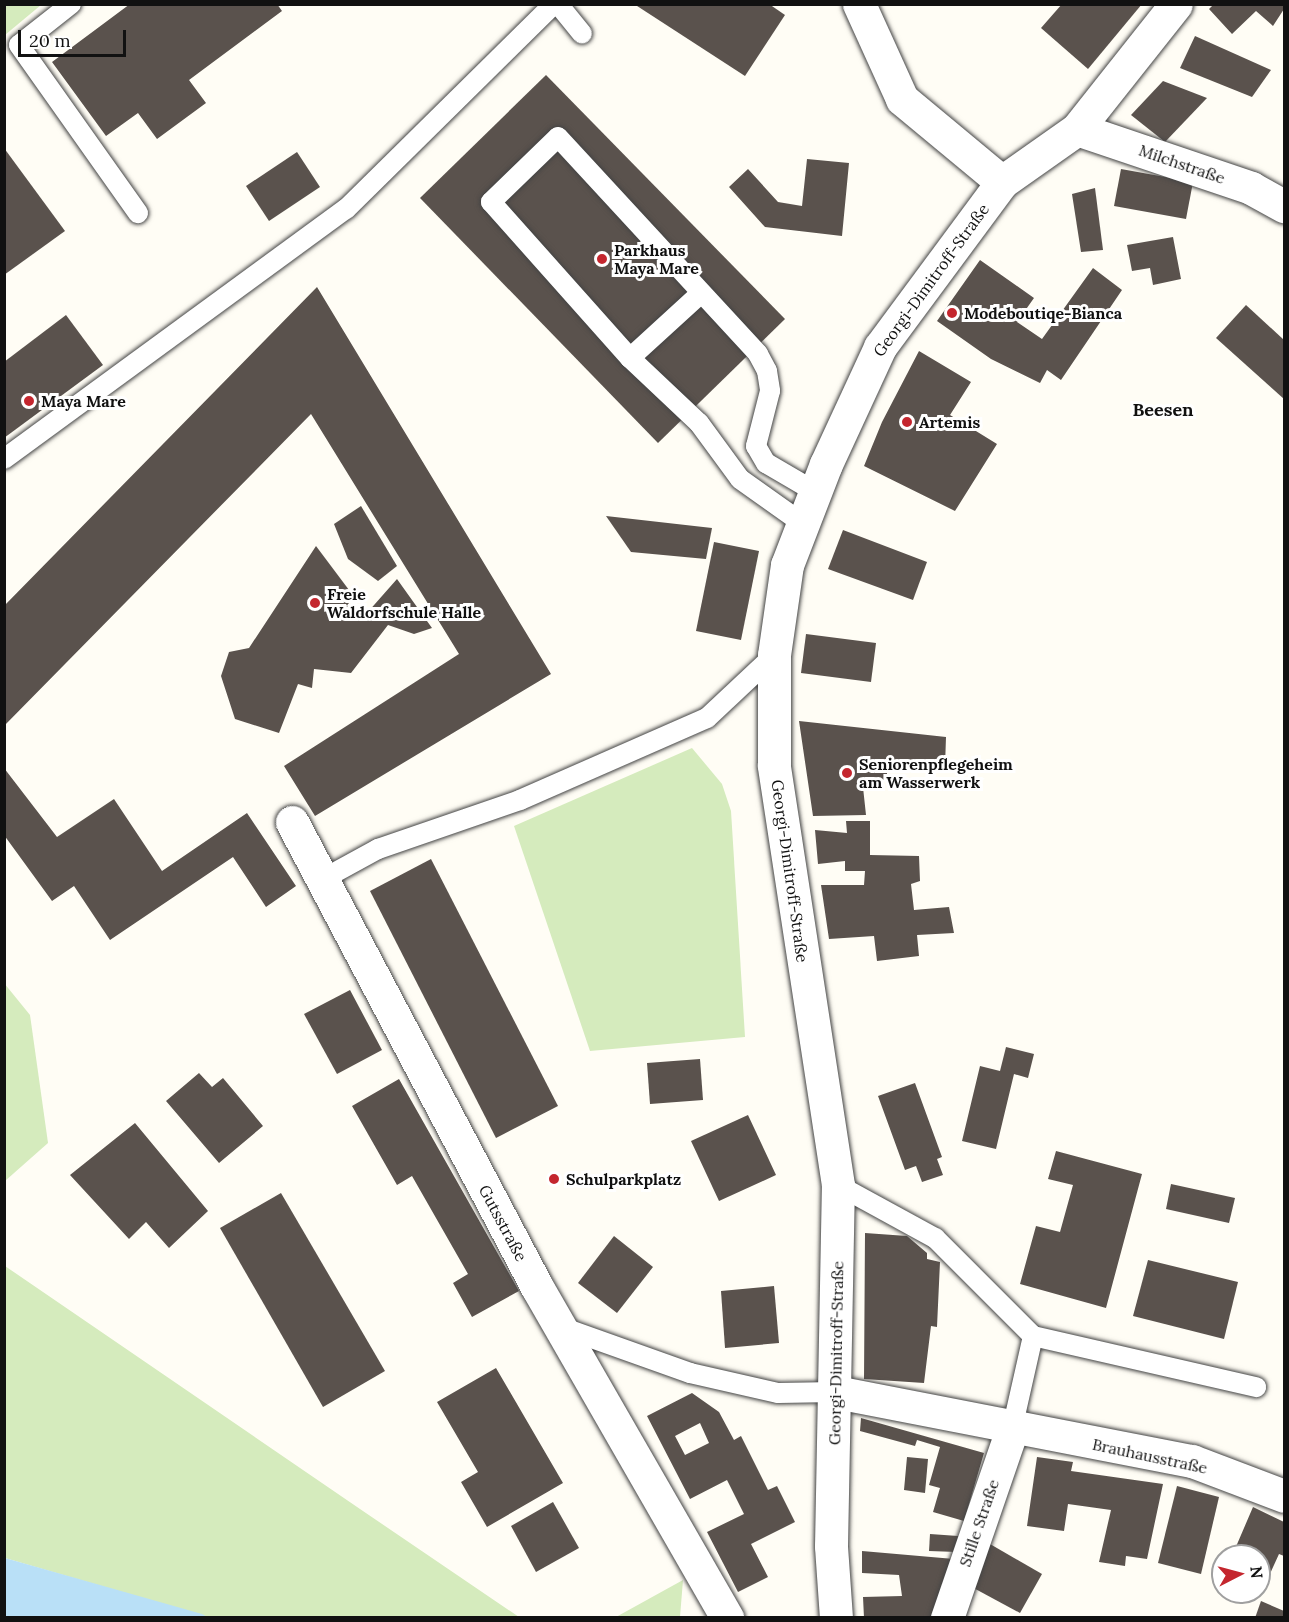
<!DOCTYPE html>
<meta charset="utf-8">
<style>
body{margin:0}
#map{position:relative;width:1289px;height:1622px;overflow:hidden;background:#fffdf5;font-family:Lora,serif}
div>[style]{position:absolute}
.green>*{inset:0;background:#d5ebbd}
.water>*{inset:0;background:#b9e0f7}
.building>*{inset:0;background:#5a524d}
.roads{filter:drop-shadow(0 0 2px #444) drop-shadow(0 0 2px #444)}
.service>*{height:20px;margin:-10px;padding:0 10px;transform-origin:10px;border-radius:10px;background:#fff}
.minor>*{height:33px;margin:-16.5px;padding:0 16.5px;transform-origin:16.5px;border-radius:16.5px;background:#fff}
.dots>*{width:16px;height:16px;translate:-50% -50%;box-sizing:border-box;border:3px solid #fff;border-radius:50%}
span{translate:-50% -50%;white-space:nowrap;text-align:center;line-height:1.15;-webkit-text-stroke:6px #fff;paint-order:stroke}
.street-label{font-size:16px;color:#111}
.poi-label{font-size:16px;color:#111;font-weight:700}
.left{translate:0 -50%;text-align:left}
.neighbourhood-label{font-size:18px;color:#111;font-weight:700}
.frame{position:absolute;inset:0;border:6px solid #111;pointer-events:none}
.north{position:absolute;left:1211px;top:1544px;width:60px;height:60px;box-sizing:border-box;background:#fff;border:2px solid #a0a0a0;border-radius:50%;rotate:84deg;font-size:16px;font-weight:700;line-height:24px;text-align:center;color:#111}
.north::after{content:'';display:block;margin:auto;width:21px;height:27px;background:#c4262e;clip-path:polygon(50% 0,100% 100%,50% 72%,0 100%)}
.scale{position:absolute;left:18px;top:30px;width:108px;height:27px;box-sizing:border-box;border:3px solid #111;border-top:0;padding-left:8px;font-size:18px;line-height:21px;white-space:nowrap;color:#111;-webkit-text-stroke:4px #fff;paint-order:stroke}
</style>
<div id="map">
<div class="green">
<div style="clip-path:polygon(5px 4px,41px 4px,41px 5px,5px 35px)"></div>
<div style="clip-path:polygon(692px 748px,722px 784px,731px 811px,745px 1037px,590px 1051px,514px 826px)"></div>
<div style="clip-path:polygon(4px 983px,30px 1015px,48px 1143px,5px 1181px)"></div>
<div style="clip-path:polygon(5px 1266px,360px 1509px,519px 1617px,207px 1617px,5px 1558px)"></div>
<div style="clip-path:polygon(683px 1580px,680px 1617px,616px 1617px)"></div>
</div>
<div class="water">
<div style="clip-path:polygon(5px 1558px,202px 1614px,207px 1617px,5px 1617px)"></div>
</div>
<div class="building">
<div style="clip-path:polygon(130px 4px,277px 4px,282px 11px,189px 80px,206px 103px,157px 139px,138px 113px,106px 136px,52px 62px)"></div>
<div style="clip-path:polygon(634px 4px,769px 4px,785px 15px,745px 76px)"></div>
<div style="clip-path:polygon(1062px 4px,1142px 4px,1088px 69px,1041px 28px)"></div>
<div style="clip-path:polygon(1214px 4px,1284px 4px,1284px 9px,1273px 26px,1256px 11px,1232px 34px,1209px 9px)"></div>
<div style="clip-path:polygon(1195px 36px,1271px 70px,1252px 97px,1180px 68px)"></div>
<div style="clip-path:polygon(546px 75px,785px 319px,658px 443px,420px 198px)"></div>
<div style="clip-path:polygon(1163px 81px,1207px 98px,1165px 142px,1131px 115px)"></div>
<div style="clip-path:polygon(4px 148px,65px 231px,4px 275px)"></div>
<div style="clip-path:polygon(297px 152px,320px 187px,269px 221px,246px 186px)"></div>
<div style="clip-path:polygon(807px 159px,849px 163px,842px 236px,765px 227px,729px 187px,748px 169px,778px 202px,802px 206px)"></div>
<div style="clip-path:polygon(1121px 169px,1193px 182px,1186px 219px,1114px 206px)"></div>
<div style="clip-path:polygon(1095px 188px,1103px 250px,1081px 252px,1072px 194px)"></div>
<div style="clip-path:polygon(1173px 237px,1181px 279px,1153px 285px,1150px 268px,1132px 271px,1127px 245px)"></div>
<div style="clip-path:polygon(980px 260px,1034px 298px,1017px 322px,1042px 339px,1093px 268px,1122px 290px,1061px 380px,1047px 370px,1040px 383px,991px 359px,937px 321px)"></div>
<div style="clip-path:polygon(317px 287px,551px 674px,315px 816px,284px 766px,459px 654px,311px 414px,4px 726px,4px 606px)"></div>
<div style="clip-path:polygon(1246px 305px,1284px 340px,1284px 399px,1216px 338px)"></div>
<div style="clip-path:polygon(66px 315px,103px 365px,4px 438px,4px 362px)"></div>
<div style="clip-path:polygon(919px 351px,971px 382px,950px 415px,997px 444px,955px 511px,864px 466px,882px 422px)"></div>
<div style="clip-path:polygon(361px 506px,397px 566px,378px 581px,348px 559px,334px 524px)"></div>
<div style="clip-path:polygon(606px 516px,712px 528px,706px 559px,631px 552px)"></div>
<div style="clip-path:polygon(843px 530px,927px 562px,913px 600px,828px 569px)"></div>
<div style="clip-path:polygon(714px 542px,759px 551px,741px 640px,696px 631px)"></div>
<div style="clip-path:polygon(316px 546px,352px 594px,347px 608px,367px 613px,397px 579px,432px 628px,414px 634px,388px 625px,351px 673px,314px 669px,312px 688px,298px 684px,279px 733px,235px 719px,221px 676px,229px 652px,249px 648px)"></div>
<div style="clip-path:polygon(806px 634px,876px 643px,871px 682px,801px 673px)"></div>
<div style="clip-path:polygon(799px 721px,946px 737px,945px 767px,887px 759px,887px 780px,862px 778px,866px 815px,813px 816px)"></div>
<div style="clip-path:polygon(4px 768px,57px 837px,114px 799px,162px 871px,247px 813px,296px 886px,266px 907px,233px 857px,110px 940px,74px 886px,52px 901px,4px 835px)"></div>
<div style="clip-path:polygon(846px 821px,870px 821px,870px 855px,919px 856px,920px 881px,911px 884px,914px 910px,949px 907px,954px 933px,917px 935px,919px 956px,877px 961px,874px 936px,829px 939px,821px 885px,864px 885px,865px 871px,845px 871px,845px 861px,818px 864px,815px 830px,847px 833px)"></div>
<div style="clip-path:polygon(431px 859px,558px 1106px,496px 1138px,370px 891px)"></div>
<div style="clip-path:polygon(350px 990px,382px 1050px,337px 1074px,304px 1014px)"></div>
<div style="clip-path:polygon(1006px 1047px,1034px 1054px,1028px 1078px,1014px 1074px,996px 1149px,962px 1141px,980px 1066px,1000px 1071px)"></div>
<div style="clip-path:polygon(700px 1059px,703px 1100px,650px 1104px,647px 1063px)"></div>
<div style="clip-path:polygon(199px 1073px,212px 1087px,223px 1078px,263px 1126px,219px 1163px,166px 1101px)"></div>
<div style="clip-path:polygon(399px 1079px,519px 1291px,472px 1317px,453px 1283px,468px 1274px,412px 1176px,397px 1185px,352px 1106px)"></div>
<div style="clip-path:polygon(915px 1083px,942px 1157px,937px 1159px,943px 1175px,922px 1182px,916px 1166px,905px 1170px,878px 1096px)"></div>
<div style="clip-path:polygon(748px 1115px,776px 1175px,719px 1201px,691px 1141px)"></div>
<div style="clip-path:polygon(135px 1123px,208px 1211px,169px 1248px,146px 1222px,129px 1239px,70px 1175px)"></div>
<div style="clip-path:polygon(1056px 1151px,1142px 1174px,1106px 1308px,1020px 1284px,1036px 1226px,1060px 1232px,1073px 1185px,1048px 1179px)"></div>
<div style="clip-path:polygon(1171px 1184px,1235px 1198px,1229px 1223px,1166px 1209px)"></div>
<div style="clip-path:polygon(281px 1193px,385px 1371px,323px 1407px,220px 1228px)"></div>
<div style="clip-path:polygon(865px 1233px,907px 1236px,927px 1253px,927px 1259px,940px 1262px,937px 1327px,931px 1326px,924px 1383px,864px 1379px)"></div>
<div style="clip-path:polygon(614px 1236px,653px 1267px,617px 1313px,578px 1283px)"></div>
<div style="clip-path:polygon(1148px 1260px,1238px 1282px,1224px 1339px,1133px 1316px)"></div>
<div style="clip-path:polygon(774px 1286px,779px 1343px,725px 1348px,721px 1291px)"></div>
<div style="clip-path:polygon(496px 1368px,563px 1483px,487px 1527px,461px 1482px,478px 1472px,437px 1402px)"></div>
<div style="clip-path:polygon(evenodd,692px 1393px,719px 1412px,734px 1440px,741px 1436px,768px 1490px,777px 1486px,795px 1522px,751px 1544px,768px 1577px,738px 1592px,707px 1532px,744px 1514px,727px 1480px,690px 1499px,647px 1416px,692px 1393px,700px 1423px,709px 1443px,685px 1455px,675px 1436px,700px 1423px)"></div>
<div style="clip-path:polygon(861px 1418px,984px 1453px,964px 1521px,933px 1512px,940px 1488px,929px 1485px,940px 1447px,917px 1440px,915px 1446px,860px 1431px)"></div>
<div style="clip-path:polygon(907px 1457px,928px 1459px,925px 1493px,904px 1490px)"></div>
<div style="clip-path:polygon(1037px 1457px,1073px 1462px,1071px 1471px,1163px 1484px,1147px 1559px,1126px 1556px,1125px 1566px,1099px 1562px,1111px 1510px,1068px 1504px,1064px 1531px,1027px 1526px)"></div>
<div style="clip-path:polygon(1177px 1486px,1219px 1497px,1201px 1574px,1158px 1563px)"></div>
<div style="clip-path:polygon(553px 1502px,579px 1548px,536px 1572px,511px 1526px)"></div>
<div style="clip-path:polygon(1253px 1507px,1284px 1522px,1284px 1556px,1279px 1554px,1263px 1589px,1259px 1587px,1259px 1556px,1232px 1556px)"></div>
<div style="clip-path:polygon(930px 1534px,958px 1536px,957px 1552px,929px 1551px)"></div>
<div style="clip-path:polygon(990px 1544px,1042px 1574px,1020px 1613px,968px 1585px)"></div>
<div style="clip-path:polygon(862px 1551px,954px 1559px,930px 1618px,864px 1618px,863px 1597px,902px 1596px,899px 1575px,862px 1573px)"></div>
<div style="clip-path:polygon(1261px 1601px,1284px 1611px,1284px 1618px,1255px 1618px)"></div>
</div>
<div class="roads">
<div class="service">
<div style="left:71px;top:4px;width:66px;rotate:141.7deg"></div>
<div style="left:19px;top:45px;width:206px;rotate:54.7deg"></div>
<div style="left:558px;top:4px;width:38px;rotate:51deg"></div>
<div style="left:700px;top:294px;width:95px;rotate:137.6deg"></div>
<div style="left:630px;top:358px;width:209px;rotate:-131.7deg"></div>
<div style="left:491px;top:202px;width:93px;rotate:-44.1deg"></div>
<div style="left:558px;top:137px;width:295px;rotate:47.3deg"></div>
<div style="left:758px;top:354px;width:19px;rotate:62deg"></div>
<div style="left:767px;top:371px;width:20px;rotate:81deg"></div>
<div style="left:770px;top:391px;width:57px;rotate:104.3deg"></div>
<div style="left:756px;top:446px;width:20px;rotate:60deg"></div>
<div style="left:766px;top:463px;width:56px;rotate:30.3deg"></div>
<div style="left:630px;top:358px;width:95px;rotate:43.3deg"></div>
<div style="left:699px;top:423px;width:69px;rotate:53.8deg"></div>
<div style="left:740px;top:479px;width:76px;rotate:35.4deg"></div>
<div style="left:4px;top:459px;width:424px;rotate:-36.2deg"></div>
<div style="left:346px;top:209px;width:292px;rotate:-44.6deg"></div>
<div style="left:323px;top:879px;width:63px;rotate:-28.6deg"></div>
<div style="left:378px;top:849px;width:150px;rotate:-19deg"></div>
<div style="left:520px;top:800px;width:204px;rotate:-23.7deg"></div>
<div style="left:707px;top:718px;width:92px;rotate:-43.2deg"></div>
<div style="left:838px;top:1185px;width:111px;rotate:28.7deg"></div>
<div style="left:935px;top:1238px;width:139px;rotate:45deg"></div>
<div style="left:1033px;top:1336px;width:229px;rotate:12.9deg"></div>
<div style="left:561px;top:1327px;width:137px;rotate:19.6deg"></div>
<div style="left:690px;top:1373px;width:90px;rotate:12.8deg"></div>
<div style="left:778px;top:1393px;width:58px;rotate:-1deg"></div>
<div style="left:1012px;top:1429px;width:95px;rotate:-77.3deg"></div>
</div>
<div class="minor">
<div style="left:859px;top:4px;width:104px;rotate:65.6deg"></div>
<div style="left:902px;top:99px;width:130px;rotate:39.7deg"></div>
<div style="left:1077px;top:129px;width:184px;rotate:18.7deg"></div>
<div style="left:1251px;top:188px;width:38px;rotate:29deg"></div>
<div style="left:292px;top:822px;width:526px;rotate:62.22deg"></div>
<div style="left:537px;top:1287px;width:382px;rotate:60.1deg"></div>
<div style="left:836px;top:1392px;width:363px;rotate:11deg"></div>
<div style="left:1192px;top:1461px;width:98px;rotate:20.8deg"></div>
<div style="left:836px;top:1618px;width:72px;rotate:-94deg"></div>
<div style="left:831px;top:1546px;width:361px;rotate:-88.9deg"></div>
<div style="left:838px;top:1185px;width:425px;rotate:-98.7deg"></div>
<div style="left:774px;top:765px;width:110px;rotate:-90deg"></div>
<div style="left:774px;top:655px;width:91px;rotate:-81.8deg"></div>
<div style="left:787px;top:565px;width:108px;rotate:-68.9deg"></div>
<div style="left:826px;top:464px;width:129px;rotate:-65.2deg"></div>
<div style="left:880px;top:347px;width:205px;rotate:-53.5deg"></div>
<div style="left:1002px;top:182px;width:92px;rotate:-35.2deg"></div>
<div style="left:1077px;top:129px;width:159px;rotate:-51.6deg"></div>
<div style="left:947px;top:1618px;width:200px;rotate:-71deg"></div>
</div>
</div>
<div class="dots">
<div style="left:602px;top:259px;background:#c4262e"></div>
<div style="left:952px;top:313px;background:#c4262e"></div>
<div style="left:29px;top:401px;background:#c4262e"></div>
<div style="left:907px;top:422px;background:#c4262e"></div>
<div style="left:315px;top:603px;background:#c4262e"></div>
<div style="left:847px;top:773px;background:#c4262e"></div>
<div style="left:554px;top:1179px;background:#c4262e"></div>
</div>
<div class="street-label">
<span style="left:1182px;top:164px;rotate:19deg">Milchstraße</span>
<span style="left:931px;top:280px;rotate:-54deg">Georgi-Dimitroff-Straße</span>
<span style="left:790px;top:871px;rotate:82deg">Georgi-Dimitroff-Straße</span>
<span style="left:503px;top:1223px;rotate:62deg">Gutsstraße</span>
<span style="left:836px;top:1353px;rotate:-89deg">Georgi-Dimitroff-Straße</span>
<span style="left:1150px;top:1456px;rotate:12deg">Brauhausstraße</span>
<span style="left:979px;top:1523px;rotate:-71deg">Stille Straße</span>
</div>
<div class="poi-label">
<span class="left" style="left:614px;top:259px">Parkhaus<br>Maya Mare</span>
<span class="left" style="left:964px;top:313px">Modeboutiqe-Bianca</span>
<span class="left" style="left:41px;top:401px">Maya Mare</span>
<span class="left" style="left:919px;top:422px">Artemis</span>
<span class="left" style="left:327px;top:603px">Freie<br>Waldorfschule Halle</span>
<span class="left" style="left:859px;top:773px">Seniorenpflegeheim<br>am Wasserwerk</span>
<span class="left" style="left:566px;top:1179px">Schulparkplatz</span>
</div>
<div class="neighbourhood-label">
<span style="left:1163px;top:410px">Beesen</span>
</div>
<div class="frame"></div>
<div class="north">N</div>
<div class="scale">20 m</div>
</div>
